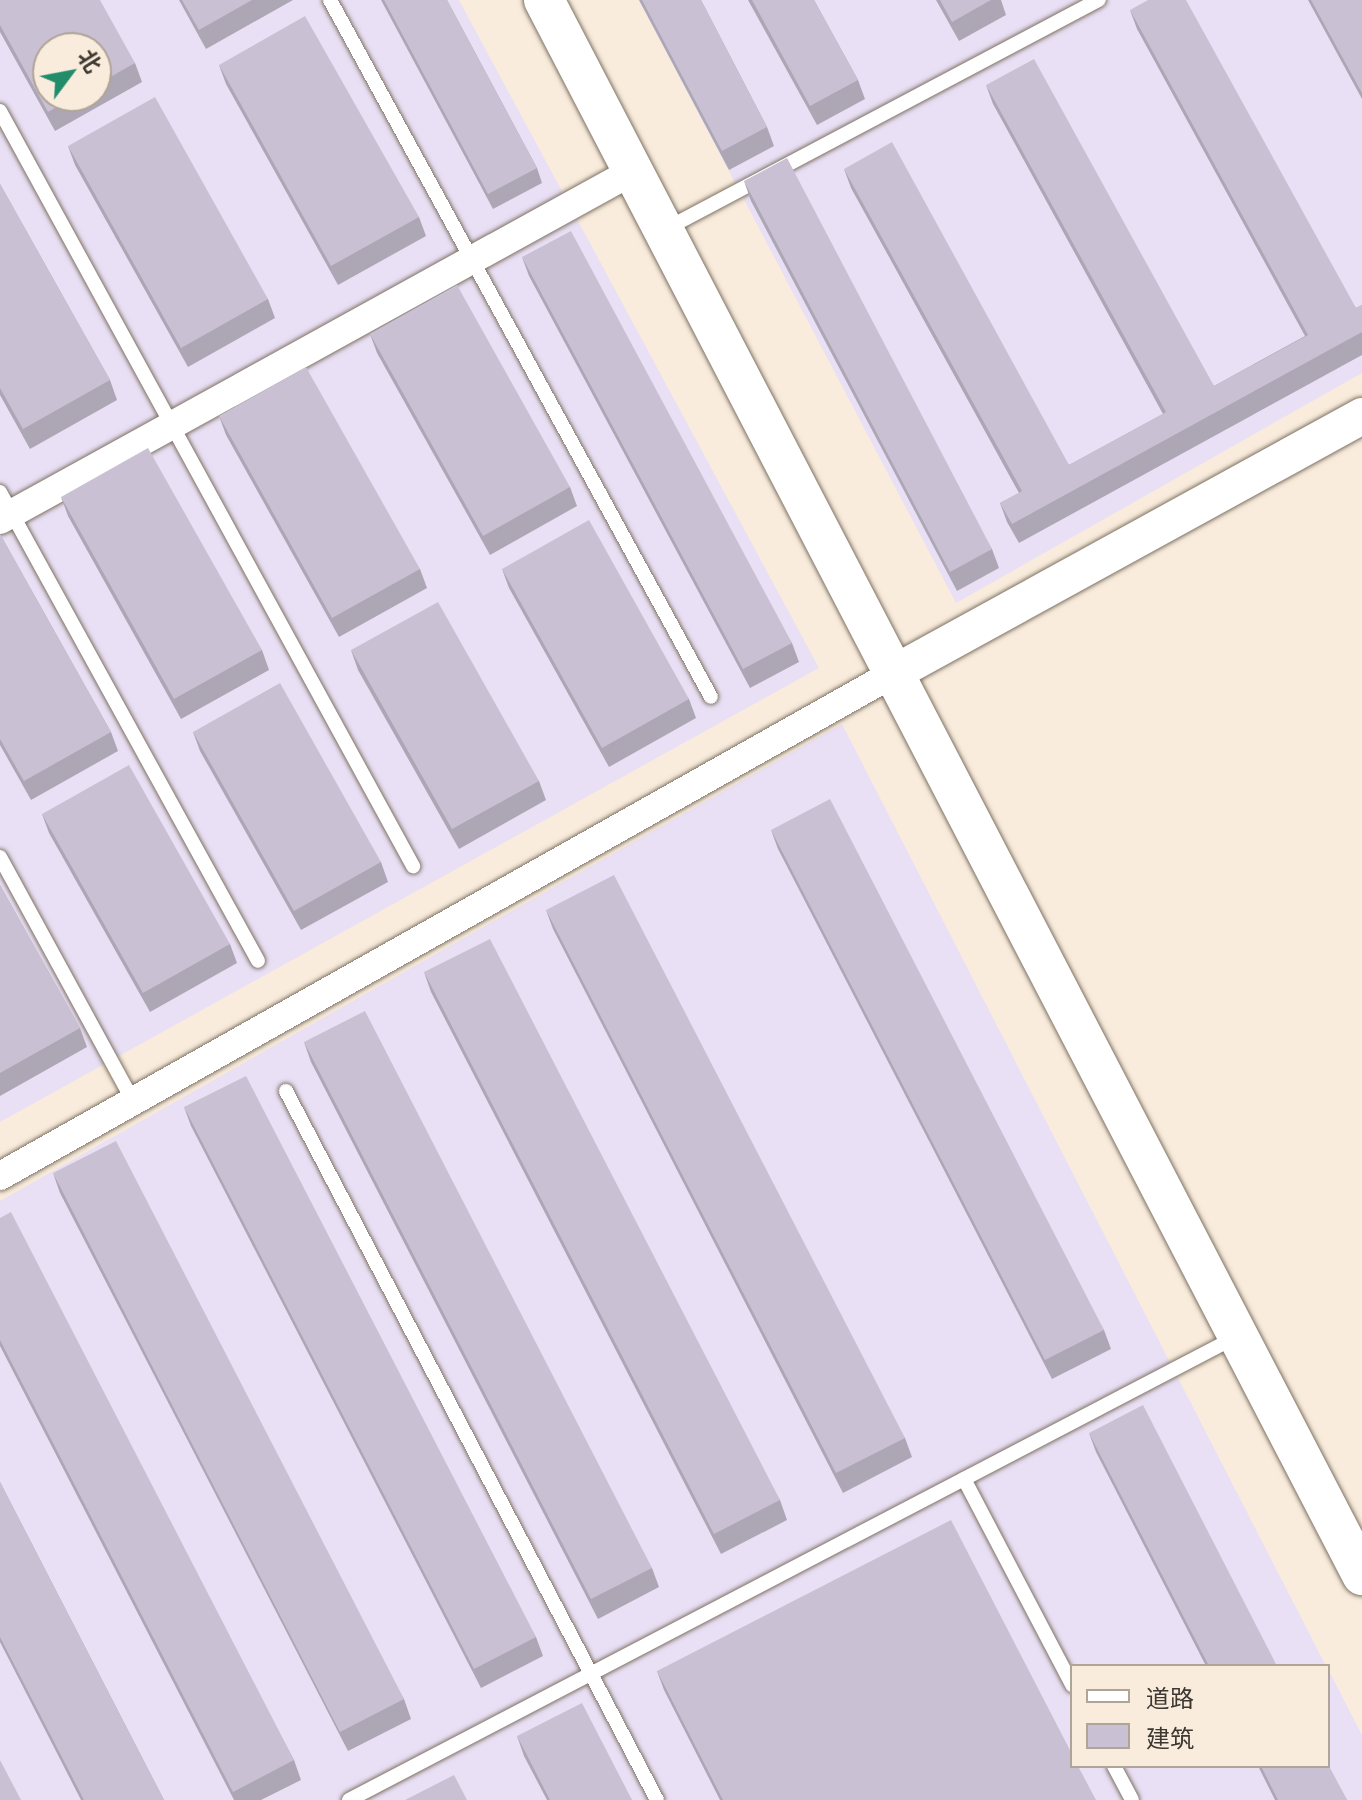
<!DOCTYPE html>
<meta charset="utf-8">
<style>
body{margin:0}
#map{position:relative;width:1362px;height:1800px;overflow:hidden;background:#f9ecdc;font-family:"Exo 2","Noto Sans SC",sans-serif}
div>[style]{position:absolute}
.commercial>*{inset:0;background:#e9e0f5}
.roads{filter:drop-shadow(0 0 2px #7e7264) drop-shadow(0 0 2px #7e7264)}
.service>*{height:14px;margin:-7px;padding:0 7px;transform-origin:7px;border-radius:7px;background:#fff}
.minor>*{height:28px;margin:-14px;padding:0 14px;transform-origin:14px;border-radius:14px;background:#fff}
.tertiary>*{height:36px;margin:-18px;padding:0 18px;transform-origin:18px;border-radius:18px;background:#fff}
.secondary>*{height:40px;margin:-20px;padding:0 20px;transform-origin:20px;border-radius:20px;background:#fff}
.wall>*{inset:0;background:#ada6b5}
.building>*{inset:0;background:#c9c1d3}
span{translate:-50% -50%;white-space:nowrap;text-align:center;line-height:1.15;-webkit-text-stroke:8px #f9ecdc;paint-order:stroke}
.legend{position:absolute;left:1070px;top:1664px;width:260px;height:104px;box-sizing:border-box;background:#f9ecdc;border:2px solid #aea498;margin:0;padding:10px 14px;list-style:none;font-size:24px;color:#3d3831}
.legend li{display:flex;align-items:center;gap:16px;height:40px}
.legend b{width:40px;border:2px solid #aea498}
.north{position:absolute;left:32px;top:32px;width:80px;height:80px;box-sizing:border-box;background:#f9ecdc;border:2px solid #aea498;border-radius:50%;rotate:58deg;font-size:22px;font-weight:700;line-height:32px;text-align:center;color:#3d3831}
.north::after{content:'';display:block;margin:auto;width:28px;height:36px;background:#238d6b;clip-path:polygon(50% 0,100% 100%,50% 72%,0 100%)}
</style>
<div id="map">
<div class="commercial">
<div style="clip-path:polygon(evenodd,0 0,459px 0,819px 668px,0 1122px,0 0,48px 48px,96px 48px,96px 96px,48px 96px,48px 48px)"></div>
<div style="clip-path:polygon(639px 0,1362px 0,1362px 373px,956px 603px)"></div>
<div style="clip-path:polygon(842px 724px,1326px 1666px,1072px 1666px,1072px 1766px,1328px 1766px,1328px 1669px,1362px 1735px,1362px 1800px,0 1800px,0 1201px)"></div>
</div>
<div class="roads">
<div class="service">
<div style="left:330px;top:0;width:794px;rotate:61.34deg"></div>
<div style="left:0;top:111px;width:861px;rotate:61.32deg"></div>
<div style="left:664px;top:230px;width:492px;rotate:-27.9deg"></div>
<div style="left:0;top:492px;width:535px;rotate:61.18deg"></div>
<div style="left:0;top:857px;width:278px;rotate:61.4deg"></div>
<div style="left:286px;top:1091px;width:800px;rotate:62.38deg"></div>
<div style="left:964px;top:1479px;width:233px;rotate:62.3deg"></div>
<div style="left:1114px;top:1766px;width:38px;rotate:62deg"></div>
<div style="left:349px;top:1800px;width:998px;rotate:-27.57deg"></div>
</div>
<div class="minor">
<div style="left:0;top:520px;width:723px;rotate:-28.87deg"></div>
<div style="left:0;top:1176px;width:1026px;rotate:-29.36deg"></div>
</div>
<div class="tertiary">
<div style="left:894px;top:673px;width:534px;rotate:-28.77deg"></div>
</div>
<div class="secondary">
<div style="left:544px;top:0;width:1775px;rotate:62.55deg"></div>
</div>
</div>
<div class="wall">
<div style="clip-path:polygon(evenodd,0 0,135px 63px,142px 82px,55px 131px,0 32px,0 0,96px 48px,96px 96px,48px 96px,96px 48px)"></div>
<div style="clip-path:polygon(179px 0,293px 0,206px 49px)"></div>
<div style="clip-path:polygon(381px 0,447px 0,537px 168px,542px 183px,493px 209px)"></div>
<div style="clip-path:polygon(639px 0,701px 0,767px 127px,774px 146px,729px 170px)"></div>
<div style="clip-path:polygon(748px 0,814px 0,858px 80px,865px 99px,817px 125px)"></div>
<div style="clip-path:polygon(936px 0,1001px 0,1006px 15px,959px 41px)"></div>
<div style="clip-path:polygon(1308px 0,1362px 0,1362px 99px)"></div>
<div style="clip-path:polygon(1130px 10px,1356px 308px,1362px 305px,1362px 355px,1019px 543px,1007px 522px,1000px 503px,1019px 493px,851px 188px,844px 169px,1069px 465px,1163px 414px,993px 104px,986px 85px,1214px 386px,1305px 336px,1137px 29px)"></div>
<div style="clip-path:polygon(219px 65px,419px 217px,426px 236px,338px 285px,226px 84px)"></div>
<div style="clip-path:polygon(68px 146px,268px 299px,275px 318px,188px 367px,75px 165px)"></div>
<div style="clip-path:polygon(744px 181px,992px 549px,999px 568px,957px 591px,751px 201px)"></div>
<div style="clip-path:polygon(0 184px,110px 380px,117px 400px,30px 449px,0 395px)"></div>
<div style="clip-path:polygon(522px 257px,792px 643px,799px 662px,750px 688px,529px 276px)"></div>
<div style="clip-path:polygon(370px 334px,570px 487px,577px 506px,490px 555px,377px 353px)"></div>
<div style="clip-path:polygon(219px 416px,420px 569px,427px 588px,339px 637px,226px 435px)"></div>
<div style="clip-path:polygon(61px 497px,262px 650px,269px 670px,181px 719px,68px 516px)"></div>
<div style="clip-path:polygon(0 534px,111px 732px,118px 751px,31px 800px,0 745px)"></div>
<div style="clip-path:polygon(502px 569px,689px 699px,696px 718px,609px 767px,509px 588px)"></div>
<div style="clip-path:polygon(351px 650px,539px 781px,546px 800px,459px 849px,358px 670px)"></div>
<div style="clip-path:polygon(193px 732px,381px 862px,388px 882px,301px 930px,200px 751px)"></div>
<div style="clip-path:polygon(42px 814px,230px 944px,237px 963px,150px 1012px,49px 833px)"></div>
<div style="clip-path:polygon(771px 830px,1104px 1330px,1111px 1349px,1052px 1379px,778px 849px)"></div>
<div style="clip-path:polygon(0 885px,80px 1028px,87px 1047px,0 1096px)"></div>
<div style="clip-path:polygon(546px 910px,905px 1438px,912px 1457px,843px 1493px,553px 929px)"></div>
<div style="clip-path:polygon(424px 972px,780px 1500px,787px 1520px,721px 1554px,431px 992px)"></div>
<div style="clip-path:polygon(304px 1042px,652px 1568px,659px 1587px,598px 1619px,311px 1062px)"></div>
<div style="clip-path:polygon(184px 1107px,536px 1637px,543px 1656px,481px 1688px,191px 1126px)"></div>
<div style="clip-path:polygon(53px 1173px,404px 1699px,411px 1719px,348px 1751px,60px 1193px)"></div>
<div style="clip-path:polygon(0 1218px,294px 1760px,301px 1780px,261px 1800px,234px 1800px,0 1346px)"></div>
<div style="clip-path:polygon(1089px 1433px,1277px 1666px,1206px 1666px,1096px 1452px)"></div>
<div style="clip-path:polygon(0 1482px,164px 1800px,81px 1800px,0 1642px)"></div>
<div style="clip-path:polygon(657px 1671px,1096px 1800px,720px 1800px,664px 1690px)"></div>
<div style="clip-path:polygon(517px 1736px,632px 1800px,547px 1800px,524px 1756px)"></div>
<div style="clip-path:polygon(1258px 1766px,1328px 1766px,1347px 1800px,1275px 1800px)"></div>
</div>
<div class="building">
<div style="clip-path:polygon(0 0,100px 0,135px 63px,96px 85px,96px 48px,48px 48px,48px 96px,76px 96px,48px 112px,0 25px)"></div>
<div style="clip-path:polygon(182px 0,252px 0,199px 30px)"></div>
<div style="clip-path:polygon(384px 0,447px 0,537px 168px,488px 194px)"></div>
<div style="clip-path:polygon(642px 0,701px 0,767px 127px,722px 151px)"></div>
<div style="clip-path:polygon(752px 0,814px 0,858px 80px,810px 106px)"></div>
<div style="clip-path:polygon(940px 0,991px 0,952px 22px)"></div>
<div style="clip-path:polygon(1148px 0,1186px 0,1356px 308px,1362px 305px,1362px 332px,1012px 524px,1000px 503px,1022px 491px,844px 169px,892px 142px,1069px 465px,1166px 412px,986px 85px,1034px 59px,1214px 386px,1308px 335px,1130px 10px)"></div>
<div style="clip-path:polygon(1311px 0,1362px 0,1362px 93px)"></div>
<div style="clip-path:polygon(305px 16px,419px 217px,331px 266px,219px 65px)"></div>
<div style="clip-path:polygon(155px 97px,268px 299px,181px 348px,68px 146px)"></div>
<div style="clip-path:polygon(787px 158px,992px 549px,950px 572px,744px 181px)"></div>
<div style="clip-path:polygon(0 184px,110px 380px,23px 429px,0 388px)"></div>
<div style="clip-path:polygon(571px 231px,792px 643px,743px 669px,522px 257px)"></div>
<div style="clip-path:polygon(457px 285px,570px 487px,483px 536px,370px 334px)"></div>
<div style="clip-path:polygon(306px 367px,420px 569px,332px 618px,219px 416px)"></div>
<div style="clip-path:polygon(148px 448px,262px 650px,174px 699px,61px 497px)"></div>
<div style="clip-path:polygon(589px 520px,689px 699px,602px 748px,502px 569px)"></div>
<div style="clip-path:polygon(0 534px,111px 732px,24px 781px,0 739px)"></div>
<div style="clip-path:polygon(438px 602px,539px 781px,452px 829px,351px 650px)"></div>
<div style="clip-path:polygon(280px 683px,381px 862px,294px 911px,193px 732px)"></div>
<div style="clip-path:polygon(129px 765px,230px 944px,143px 993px,42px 814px)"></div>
<div style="clip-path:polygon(830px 799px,1104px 1330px,1045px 1360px,771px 830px)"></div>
<div style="clip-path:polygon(614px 875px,905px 1438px,836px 1473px,546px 910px)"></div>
<div style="clip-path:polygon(0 885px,80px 1028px,0 1073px)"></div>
<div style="clip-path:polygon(490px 939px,780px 1500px,714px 1534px,424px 972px)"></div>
<div style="clip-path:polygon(365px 1011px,652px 1568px,591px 1599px,304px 1042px)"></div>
<div style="clip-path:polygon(246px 1076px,536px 1637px,474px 1669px,184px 1107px)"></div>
<div style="clip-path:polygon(116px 1141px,404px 1699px,340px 1732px,53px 1173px)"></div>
<div style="clip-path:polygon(11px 1212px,294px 1760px,233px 1792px,0 1340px,0 1218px)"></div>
<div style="clip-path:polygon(1143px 1405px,1277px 1666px,1209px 1666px,1089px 1433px)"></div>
<div style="clip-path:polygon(0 1482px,164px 1800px,84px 1800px,0 1637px)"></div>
<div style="clip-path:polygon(951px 1520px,1072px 1754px,1072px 1766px,1078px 1766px,1096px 1800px,723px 1800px,657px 1671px)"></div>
<div style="clip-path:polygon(582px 1703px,632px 1800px,550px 1800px,517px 1736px)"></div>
<div style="clip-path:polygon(0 1760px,21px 1800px,0 1800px)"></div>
<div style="clip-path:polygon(1328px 1764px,1347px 1800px,1278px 1800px,1261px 1766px,1328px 1766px)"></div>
<div style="clip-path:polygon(454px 1775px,467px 1800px,405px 1800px)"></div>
</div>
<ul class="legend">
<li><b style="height:10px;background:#fff"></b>道路</li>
<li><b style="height:22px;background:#c9c1d3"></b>建筑</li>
</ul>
<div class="north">北</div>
</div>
